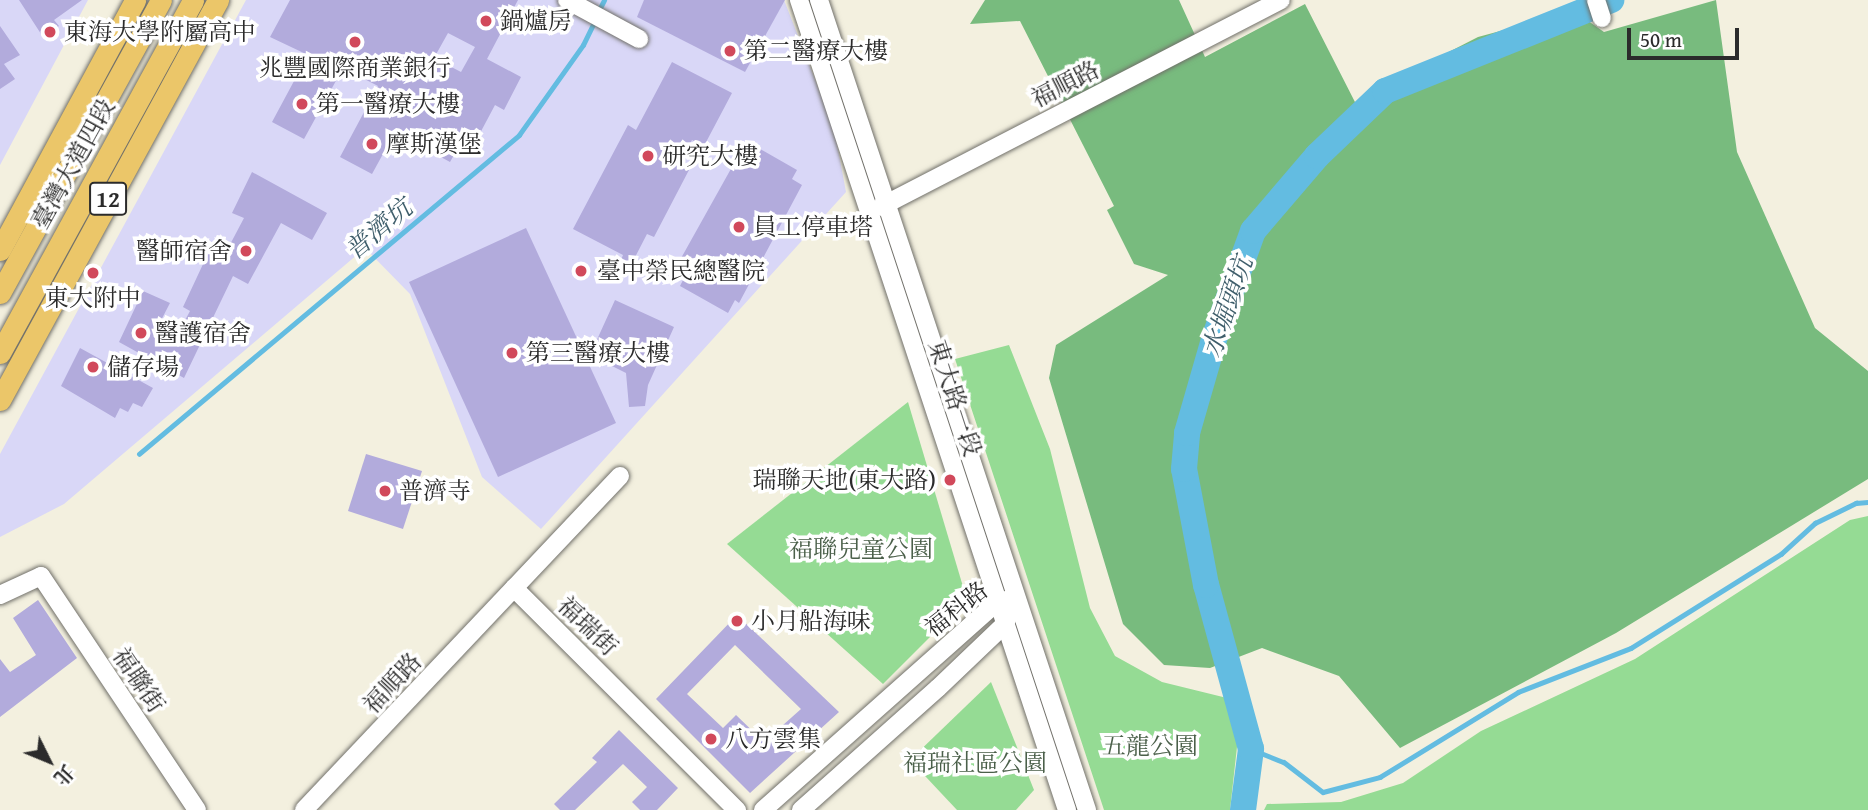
<!DOCTYPE html>
<meta charset="utf-8">
<style>
body{margin:0}
#map{position:relative;width:1868px;height:810px;overflow:hidden;background:#f3f0df;font-family:"Gentium Book Plus","Noto Serif TC",serif}
div>[style]{position:absolute}
.built>*{inset:0;background:#d9d7f7}
.green>*{inset:0;background:#95db94}
.forest>*{inset:0;background:#78bb7e}
.stream>*{height:4.5px;margin:-2.25px;padding:0 2.25px;transform-origin:2.25px;border-radius:2.25px;background:#63bce1}
.river>*{height:26px;margin:-13px;padding:0 13px;transform-origin:13px;border-radius:13px;background:#63bce1}
.building>*{inset:0;background:#b2abdc}
.roads{filter:drop-shadow(0 0 2px #71706a) drop-shadow(0 0 2px #71706a)}
.minor>*{height:18px;margin:-9px;padding:0 9px;transform-origin:9px;border-radius:9px;background:#fff}
.major>*{height:21px;margin:-10.5px;padding:0 10.5px;transform-origin:10.5px;border-radius:10.5px;background:#ebc669}
.dots>*{width:19px;height:19px;translate:-50% -50%;box-sizing:border-box;border:4px solid #fff;border-radius:50%}
span{translate:-50% -50%;white-space:nowrap;text-align:center;line-height:1.15;-webkit-text-stroke:7px #fff;paint-order:stroke}
.shield-label span{padding:2px 5px;background:#fff;border:2px solid;border-radius:5px;-webkit-text-stroke-width:0}
.shield-label{font-size:23px;color:#2b2b2b;font-weight:700}
.poi-label{font-size:24px;color:#2b2b2b}
.left{translate:0 -50%;text-align:left}
.right{translate:-100% -50%;text-align:right}
.street-label{font-size:24px;color:#2b2b2b}
.park-label{font-size:24px;color:#4b604a}
.water-label{font-size:26px;color:#3f5e6b;font-style:italic}
.north{position:absolute;left:14px;top:726px;width:70px;height:70px;-webkit-text-stroke:5px #fff;paint-order:stroke;rotate:133deg;font-size:19px;font-weight:700;line-height:28px;text-align:center;color:#2b2b2b}
.north::after{content:'';display:block;margin:auto;width:24px;height:32px;background:#2b2b2b;clip-path:polygon(50% 0,100% 100%,50% 72%,0 100%)}
.scale{position:absolute;left:1627px;top:28px;width:112px;height:32px;box-sizing:border-box;border:4px solid #2b2b2b;border-top:0;padding-left:9px;font-size:21px;line-height:24px;white-space:nowrap;color:#2b2b2b;-webkit-text-stroke:5px #fff;paint-order:stroke}
</style>
<div id="map">
<div class="built">
<div style="clip-path:polygon(0 0,88px 0,0 165px)"></div>
<div style="clip-path:polygon(246px 0,784px 0,834px 128px,846px 192px,541px 529px,482px 477px,410px 294px,365px 248px,64px 504px,0 537px,0 454px)"></div>
</div>
<div class="green">
<div style="clip-path:polygon(1009px 345px,1050px 449px,1090px 608px,1115px 656px,1162px 682px,1227px 698px,1239px 729px,1230px 810px,1104px 810px,955px 359px)"></div>
<div style="clip-path:polygon(908px 402px,967px 600px,883px 684px,727px 544px)"></div>
<div style="clip-path:polygon(1868px 516px,1868px 810px,1264px 810px,1267px 804px,1341px 802px,1403px 783px,1481px 731px,1635px 659px,1850px 520px)"></div>
<div style="clip-path:polygon(991px 682px,1034px 790px,1016px 810px,957px 810px,910px 760px)"></div>
</div>
<div class="forest">
<div style="clip-path:polygon(985px 0,1179px 0,1205px 57px,1305px 4px,1357px 106px,1392px 81px,1478px 37px,1574px 11px,1604px 32px,1716px 0,1737px 152px,1815px 328px,1868px 371px,1868px 479px,1616px 633px,1400px 748px,1339px 676px,1262px 648px,1210px 668px,1164px 665px,1123px 624px,1049px 378px,1056px 345px,1168px 275px,1134px 264px,1107px 210px,1114px 206px,1020px 21px,970px 24px)"></div>
</div>
<div class="stream">
<div style="left:598px;top:12px;width:13px;rotate:-63deg"></div>
<div style="left:139px;top:454px;width:496px;rotate:-40deg"></div>
<div style="left:519px;top:135px;width:110px;rotate:-54.6deg"></div>
<div style="left:583px;top:45px;width:28px;rotate:-64deg"></div>
<div style="left:1251px;top:749px;width:35px;rotate:22deg"></div>
<div style="left:1284px;top:762px;width:49px;rotate:37.6deg"></div>
<div style="left:1323px;top:792px;width:59px;rotate:-14.7deg"></div>
<div style="left:1380px;top:777px;width:162px;rotate:-31.6deg"></div>
<div style="left:1518px;top:692px;width:121px;rotate:-21.3deg"></div>
<div style="left:1631px;top:648px;width:177px;rotate:-32.1deg"></div>
<div style="left:1781px;top:554px;width:46px;rotate:-42.4deg"></div>
<div style="left:1815px;top:523px;width:46px;rotate:-26deg"></div>
<div style="left:1856px;top:503px;width:12px;rotate:-5deg"></div>
</div>
<div class="river">
<div style="left:1243px;top:810px;width:62px;rotate:-82.5deg"></div>
<div style="left:1251px;top:749px;width:170px;rotate:-105.3deg"></div>
<div style="left:1206px;top:585px;width:118px;rotate:-100.7deg"></div>
<div style="left:1184px;top:469px;width:36px;rotate:-85deg"></div>
<div style="left:1187px;top:433px;width:101px;rotate:-73.9deg"></div>
<div style="left:1215px;top:336px;width:112px;rotate:-70.1deg"></div>
<div style="left:1253px;top:231px;width:99px;rotate:-49.5deg"></div>
<div style="left:1317px;top:156px;width:94px;rotate:-43.7deg"></div>
<div style="left:1385px;top:91px;width:244px;rotate:-21.9deg"></div>
</div>
<div class="building">
<div style="clip-path:polygon(19px 0,82px 0,54px 20px,59px 26px,43px 37px)"></div>
<div style="clip-path:polygon(evenodd,290px 0,518px 0,487px 59px,521px 77px,504px 110px,495px 105px,470px 152px,459px 146px,450px 162px,395px 132px,372px 174px,340px 157px,378px 86px,343px 68px,304px 139px,272px 122px,308px 55px,270px 37px,290px 0,448px 33px,475px 47px,461px 72px,434px 58px,448px 33px)"></div>
<div style="clip-path:polygon(644px 0,785px 0,745px 72px,637px 17px)"></div>
<div style="clip-path:polygon(0 26px,20px 55px,4px 64px,15px 79px,0 89px)"></div>
<div style="clip-path:polygon(672px 62px,732px 93px,704px 146px,692px 140px,679px 165px,689px 170px,654px 237px,647px 234px,631px 265px,621px 260px,623px 255px,573px 229px,628px 125px,636px 130px)"></div>
<div style="clip-path:polygon(755px 146px,797px 170px,792px 179px,802px 185px,739px 303px,735px 300px,728px 313px,680px 286px,686px 274px,675px 269px,737px 158px,745px 163px)"></div>
<div style="clip-path:polygon(252px 172px,327px 213px,312px 240px,281px 223px,248px 284px,233px 276px,184px 378px,119px 342px,143px 291px,170px 303px,155px 332px,173px 343px,190px 311px,183px 307px,211px 247px,225px 254px,244px 218px,232px 213px)"></div>
<div style="clip-path:polygon(526px 228px,616px 423px,498px 477px,409px 282px)"></div>
<div style="clip-path:polygon(615px 300px,674px 327px,648px 385px,645px 406px,629px 407px,626px 373px,590px 355px)"></div>
<div style="clip-path:polygon(80px 348px,153px 388px,142px 407px,133px 403px,128px 412px,120px 408px,115px 418px,61px 386px)"></div>
<div style="clip-path:polygon(366px 454px,422px 471px,403px 529px,348px 511px)"></div>
<div style="clip-path:polygon(38px 600px,77px 658px,0 717px,0 659px,10px 672px,36px 655px,13px 618px)"></div>
<div style="clip-path:polygon(evenodd,737px 615px,839px 712px,750px 793px,656px 699px,737px 615px,735px 645px,801px 709px,764px 742px,736px 715px,723px 728px,687px 694px,735px 645px)"></div>
<div style="clip-path:polygon(619px 730px,678px 788px,657px 810px,640px 810px,632px 802px,647px 787px,623px 764px,575px 810px,560px 810px,554px 804px,597px 762px,592px 758px)"></div>
</div>
<div class="roads">
<div class="minor">
<div style="left:567px;top:0;width:82px;rotate:28.4deg"></div>
<div style="left:799px;top:0;width:853px;rotate:71.69deg"></div>
<div style="left:819px;top:0;width:853px;rotate:71.69deg"></div>
<div style="left:1596px;top:0;width:19px;rotate:72deg"></div>
<div style="left:880px;top:207px;width:451px;rotate:-27.3deg"></div>
<div style="left:620px;top:476px;width:154px;rotate:133.4deg"></div>
<div style="left:514px;top:588px;width:315px;rotate:44.9deg"></div>
<div style="left:0;top:595px;width:45px;rotate:-24.9deg"></div>
<div style="left:41px;top:576px;width:281px;rotate:56.3deg"></div>
<div style="left:304px;top:810px;width:306px;rotate:-46.6deg"></div>
<div style="left:763px;top:810px;width:312px;rotate:-41.6deg"></div>
<div style="left:996px;top:603px;width:10px;rotate:-17deg"></div>
<div style="left:801px;top:810px;width:183px;rotate:-41.7deg"></div>
<div style="left:938px;top:688px;width:93px;rotate:-43.7deg"></div>
<div style="left:1005px;top:624px;width:11px;rotate:-68deg"></div>
</div>
<div class="major">
<div style="left:0;top:250px;width:284px;rotate:-61.6deg"></div>
<div style="left:0;top:293px;width:334px;rotate:-61.2deg"></div>
<div style="left:0;top:353px;width:402px;rotate:-61.3deg"></div>
<div style="left:0;top:400px;width:456px;rotate:-61.4deg"></div>
</div>
</div>
<div class="dots">
<div style="left:486px;top:21px;background:#d1495b"></div>
<div style="left:50px;top:32px;background:#d1495b"></div>
<div style="left:355px;top:42px;background:#d1495b"></div>
<div style="left:730px;top:51px;background:#d1495b"></div>
<div style="left:302px;top:104px;background:#d1495b"></div>
<div style="left:372px;top:144px;background:#d1495b"></div>
<div style="left:648px;top:156px;background:#d1495b"></div>
<div style="left:739px;top:227px;background:#d1495b"></div>
<div style="left:246px;top:251px;background:#d1495b"></div>
<div style="left:581px;top:271px;background:#d1495b"></div>
<div style="left:93px;top:273px;background:#d1495b"></div>
<div style="left:141px;top:333px;background:#d1495b"></div>
<div style="left:512px;top:353px;background:#d1495b"></div>
<div style="left:93px;top:367px;background:#d1495b"></div>
<div style="left:950px;top:480px;background:#d1495b"></div>
<div style="left:385px;top:491px;background:#d1495b"></div>
<div style="left:737px;top:621px;background:#d1495b"></div>
<div style="left:711px;top:739px;background:#d1495b"></div>
</div>
<div class="shield-label">
<span style="left:108px;top:199px">12</span>
</div>
<div class="poi-label">
<span class="left" style="left:500px;top:21px">鍋爐房</span>
<span class="left" style="left:64px;top:32px">東海大學附屬高中</span>
<span class="left" style="left:744px;top:51px">第二醫療大樓</span>
<span style="left:355px;top:68px">兆豐國際商業銀行</span>
<span class="left" style="left:316px;top:104px">第一醫療大樓</span>
<span class="left" style="left:386px;top:144px">摩斯漢堡</span>
<span class="left" style="left:662px;top:156px">研究大樓</span>
<span class="left" style="left:753px;top:227px">員工停車塔</span>
<span class="right" style="left:232px;top:251px">醫師宿舍</span>
<span class="left" style="left:597px;top:271px">臺中榮民總醫院</span>
<span style="left:93px;top:298px">東大附中</span>
<span class="left" style="left:155px;top:333px">醫護宿舍</span>
<span class="left" style="left:526px;top:353px">第三醫療大樓</span>
<span class="left" style="left:107px;top:367px">儲存場</span>
<span class="right" style="left:936px;top:480px">瑞聯天地(東大路)</span>
<span class="left" style="left:399px;top:491px">普濟寺</span>
<span class="left" style="left:751px;top:621px">小月船海味</span>
<span class="left" style="left:725px;top:739px">八方雲集</span>
</div>
<div class="street-label">
<span style="left:1065px;top:84px;rotate:-27deg">福順路</span>
<span style="left:73px;top:164px;rotate:-61deg">臺灣大道四段</span>
<span style="left:955px;top:398px;rotate:72deg">東大路一段</span>
<span style="left:956px;top:609px;rotate:-38deg">福科路</span>
<span style="left:588px;top:626px;rotate:44deg">福瑞街</span>
<span style="left:139px;top:680px;rotate:56deg">福聯街</span>
<span style="left:392px;top:683px;rotate:-47deg">福順路</span>
</div>
<div class="park-label">
<span style="left:861px;top:549px">福聯兒童公園</span>
<span style="left:1150px;top:746px">五龍公園</span>
<span style="left:975px;top:763px">福瑞社區公園</span>
</div>
<div class="water-label">
<span style="left:378px;top:229px;rotate:-40deg">普濟坑</span>
<span style="left:1227px;top:307px;rotate:-71deg">水堀頭坑</span>
</div>
<div class="north">北</div>
<div class="scale">50 m</div>
</div>
